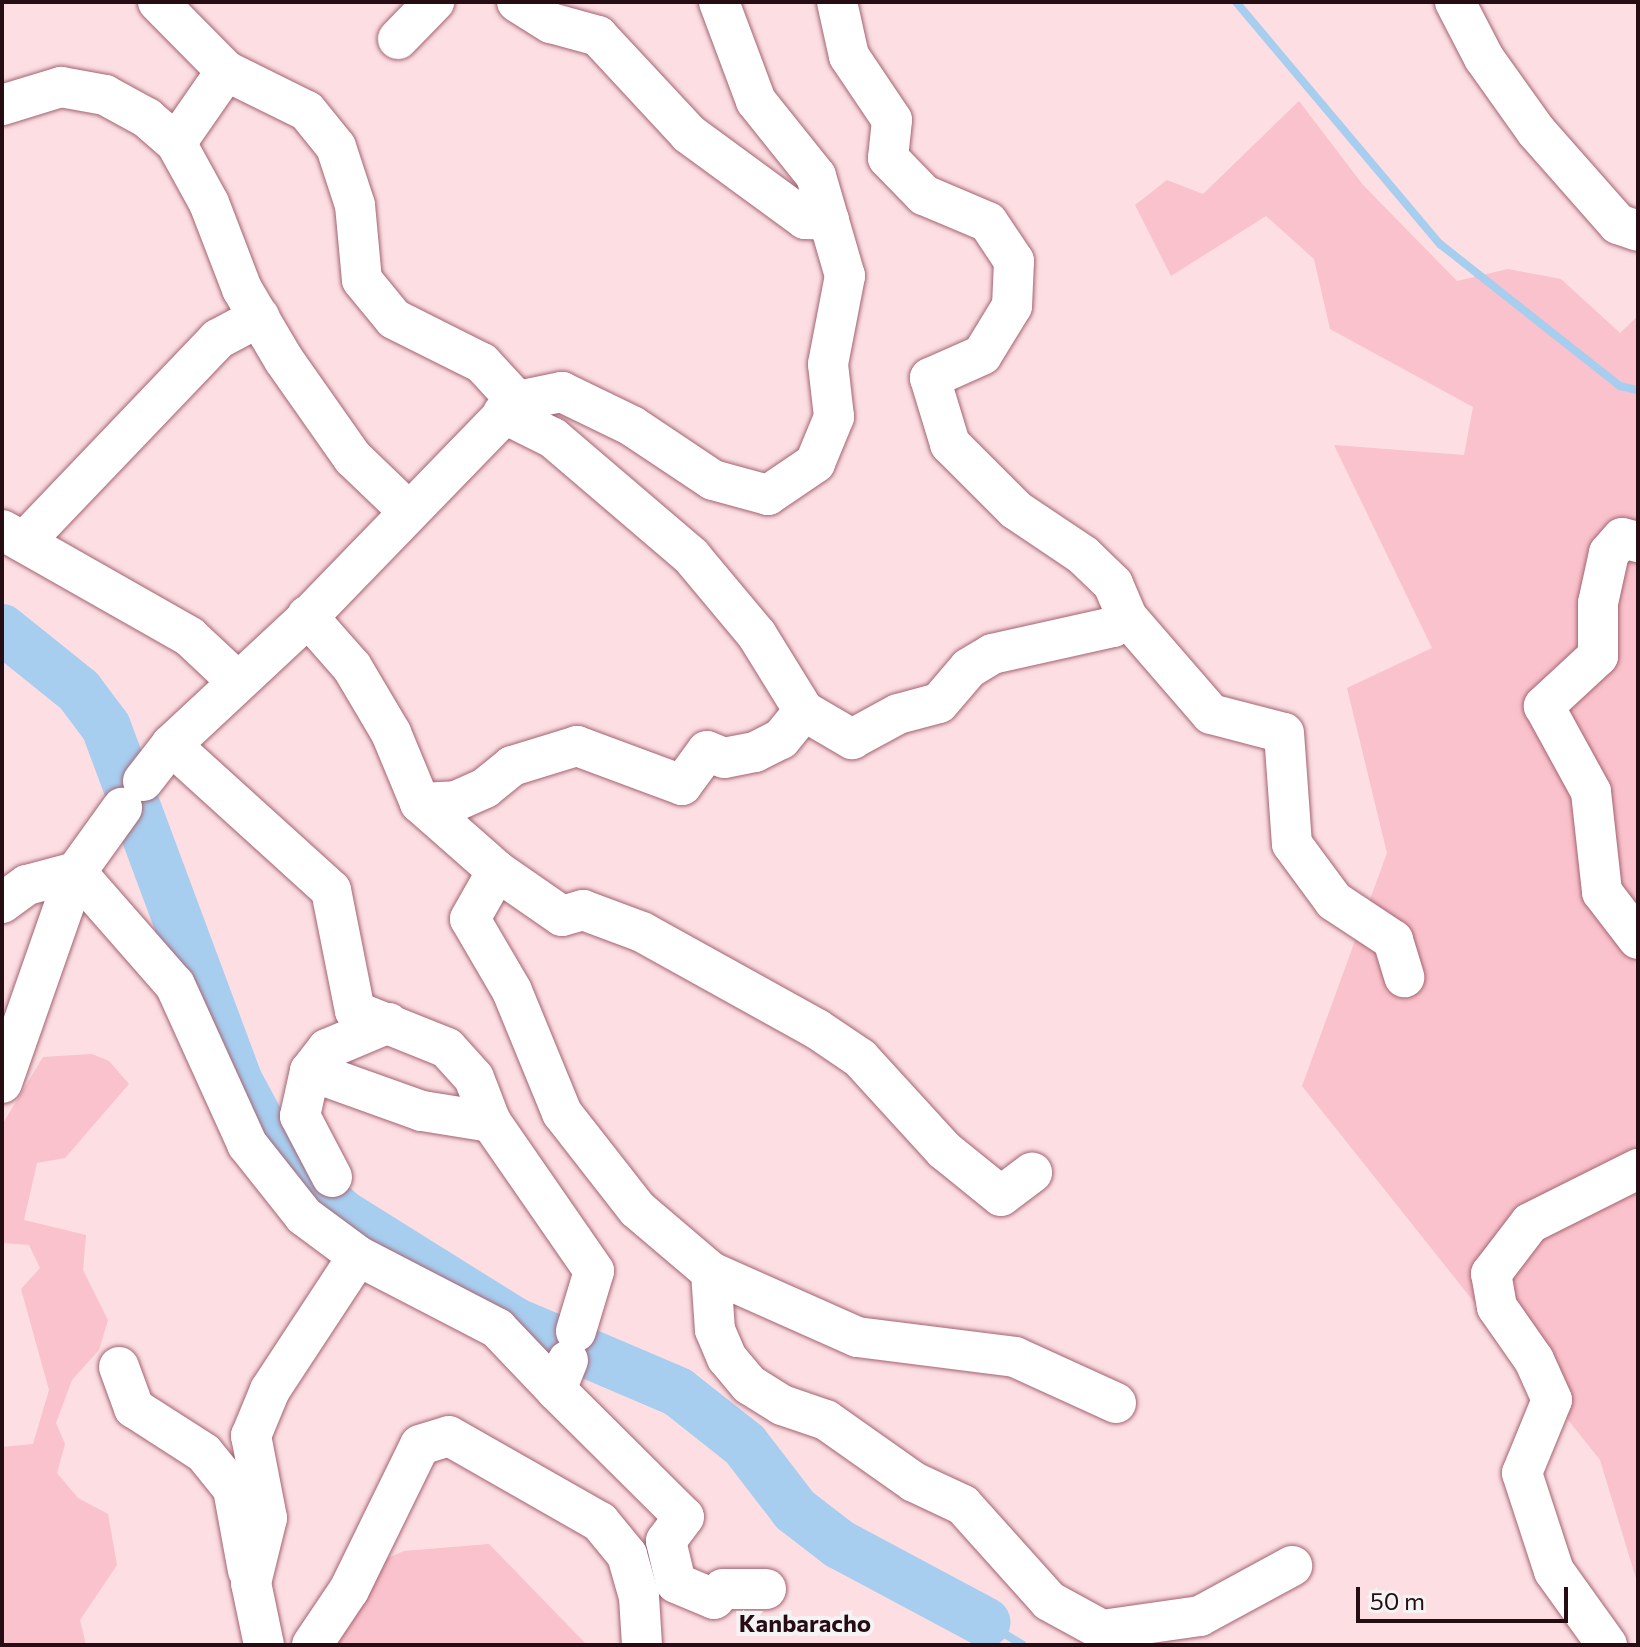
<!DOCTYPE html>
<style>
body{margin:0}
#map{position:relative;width:1640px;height:1647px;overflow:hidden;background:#fcdee3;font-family:Commissioner,sans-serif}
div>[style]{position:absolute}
.green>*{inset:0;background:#fac2cc}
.stream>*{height:8px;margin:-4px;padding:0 4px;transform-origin:4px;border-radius:4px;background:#a7cdef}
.river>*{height:50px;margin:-25px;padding:0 25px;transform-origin:25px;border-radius:25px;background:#a7cdef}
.roads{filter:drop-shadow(0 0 2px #a46371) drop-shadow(0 0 2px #a46371)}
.minor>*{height:40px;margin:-20px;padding:0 20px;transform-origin:20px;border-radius:20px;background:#fff}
span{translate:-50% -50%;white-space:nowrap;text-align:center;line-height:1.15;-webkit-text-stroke:8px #f4f4f4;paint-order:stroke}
.neighbourhood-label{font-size:24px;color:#260d13;font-weight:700}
.frame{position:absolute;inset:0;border:4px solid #260d13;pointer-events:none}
.scale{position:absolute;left:1356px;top:1587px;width:212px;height:36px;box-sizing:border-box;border:4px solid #260d13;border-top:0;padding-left:10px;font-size:24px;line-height:28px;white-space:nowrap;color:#260d13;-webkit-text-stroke:6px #f4f4f4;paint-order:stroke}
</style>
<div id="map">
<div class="green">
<div style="clip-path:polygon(1299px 101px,1363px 185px,1457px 281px,1508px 269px,1561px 279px,1620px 333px,1638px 316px,1638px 1585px,1600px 1460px,1302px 1086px,1387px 853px,1347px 688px,1432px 648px,1334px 445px,1464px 455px,1473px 407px,1330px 329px,1314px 259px,1266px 216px,1171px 276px,1135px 205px,1167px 180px,1203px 194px)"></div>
<div style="clip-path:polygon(92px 1054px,109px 1061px,129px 1084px,65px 1158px,37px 1163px,24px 1220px,86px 1235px,83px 1270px,108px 1320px,99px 1350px,72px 1380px,56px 1423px,65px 1444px,57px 1473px,78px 1498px,108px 1514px,117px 1565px,80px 1620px,86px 1645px,2px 1645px,2px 1447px,33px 1444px,49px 1390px,21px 1289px,40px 1268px,29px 1245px,2px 1243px,2px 1125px,43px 1057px)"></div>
<div style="clip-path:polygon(489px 1544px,587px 1645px,314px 1645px,347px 1576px,404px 1551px)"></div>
</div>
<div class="stream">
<div style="left:1236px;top:2px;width:317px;rotate:49.9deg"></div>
<div style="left:1440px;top:244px;width:229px;rotate:38.3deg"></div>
<div style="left:1620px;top:386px;width:18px;rotate:13deg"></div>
<div style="left:985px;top:1622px;width:44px;rotate:31.2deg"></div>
</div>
<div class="river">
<div style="left:2px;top:629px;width:99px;rotate:38.8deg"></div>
<div style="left:79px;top:691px;width:45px;rotate:53.1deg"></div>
<div style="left:106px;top:727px;width:377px;rotate:69.6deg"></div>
<div style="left:237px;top:1080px;width:69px;rotate:61.6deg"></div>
<div style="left:270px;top:1141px;width:47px;rotate:50.2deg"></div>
<div style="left:300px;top:1177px;width:57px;rotate:41.5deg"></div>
<div style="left:343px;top:1215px;width:202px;rotate:32deg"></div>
<div style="left:514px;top:1322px;width:178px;rotate:23.1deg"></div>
<div style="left:678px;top:1392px;width:85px;rotate:38.3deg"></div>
<div style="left:745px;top:1445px;width:82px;rotate:52.4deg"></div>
<div style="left:795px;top:1510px;width:56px;rotate:37.7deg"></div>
<div style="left:839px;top:1544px;width:166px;rotate:28.1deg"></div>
</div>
<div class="roads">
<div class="minor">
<div style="left:158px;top:2px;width:97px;rotate:45.4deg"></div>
<div style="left:226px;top:71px;width:90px;rotate:26.3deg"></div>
<div style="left:307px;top:111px;width:46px;rotate:51.1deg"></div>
<div style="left:336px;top:147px;width:61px;rotate:71.9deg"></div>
<div style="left:355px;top:205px;width:75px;rotate:84.7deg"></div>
<div style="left:362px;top:280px;width:50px;rotate:50.6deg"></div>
<div style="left:394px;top:319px;width:98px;rotate:26.6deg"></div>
<div style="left:482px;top:363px;width:52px;rotate:47.4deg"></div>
<div style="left:517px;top:2px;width:40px;rotate:32deg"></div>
<div style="left:551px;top:23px;width:49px;rotate:15.5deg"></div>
<div style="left:598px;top:36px;width:134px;rotate:47.1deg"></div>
<div style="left:689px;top:134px;width:144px;rotate:36.2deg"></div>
<div style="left:805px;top:219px;width:24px;rotate:2deg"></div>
<div style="left:837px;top:2px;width:55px;rotate:77.5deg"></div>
<div style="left:849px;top:56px;width:77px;rotate:56.1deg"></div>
<div style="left:892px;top:120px;width:38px;rotate:96deg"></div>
<div style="left:888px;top:158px;width:52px;rotate:45.8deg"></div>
<div style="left:924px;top:195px;width:69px;rotate:22.9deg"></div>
<div style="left:988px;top:222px;width:47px;rotate:56.3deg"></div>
<div style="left:1014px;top:261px;width:45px;rotate:92.5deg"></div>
<div style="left:1012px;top:306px;width:57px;rotate:121.5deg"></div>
<div style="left:982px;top:355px;width:57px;rotate:156.1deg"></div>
<div style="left:930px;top:378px;width:69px;rotate:73.1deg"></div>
<div style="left:950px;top:444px;width:93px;rotate:45deg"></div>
<div style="left:1016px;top:510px;width:81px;rotate:33.9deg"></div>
<div style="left:1083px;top:555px;width:42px;rotate:44deg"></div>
<div style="left:1113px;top:584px;width:36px;rotate:67deg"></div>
<div style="left:1127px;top:617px;width:128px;rotate:49.1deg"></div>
<div style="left:1211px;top:714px;width:75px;rotate:14.6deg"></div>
<div style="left:1284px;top:733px;width:111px;rotate:85.9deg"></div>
<div style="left:1292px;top:844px;width:71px;rotate:53.6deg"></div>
<div style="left:1334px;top:901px;width:71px;rotate:33.5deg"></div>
<div style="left:1393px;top:940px;width:39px;rotate:73deg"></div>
<div style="left:1455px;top:2px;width:63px;rotate:62.6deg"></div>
<div style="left:1484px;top:58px;width:90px;rotate:54.5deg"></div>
<div style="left:1536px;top:131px;width:124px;rotate:48.6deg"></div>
<div style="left:1618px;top:224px;width:21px;rotate:19deg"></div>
<div style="left:398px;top:39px;width:52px;rotate:-45.8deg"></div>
<div style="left:2px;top:105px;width:62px;rotate:-17deg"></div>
<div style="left:61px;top:87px;width:45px;rotate:10.3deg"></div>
<div style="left:105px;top:95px;width:48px;rotate:28.7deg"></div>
<div style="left:147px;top:118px;width:38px;rotate:41deg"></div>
<div style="left:176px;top:143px;width:68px;rotate:61.2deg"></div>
<div style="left:209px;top:203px;width:92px;rotate:69deg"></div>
<div style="left:242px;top:289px;width:82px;rotate:59.4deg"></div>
<div style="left:284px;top:360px;width:120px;rotate:54.9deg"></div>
<div style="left:353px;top:458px;width:76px;rotate:43.9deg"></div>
<div style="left:176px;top:143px;width:88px;rotate:-55.2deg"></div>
<div style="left:503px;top:413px;width:56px;rotate:26.6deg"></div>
<div style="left:553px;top:438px;width:182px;rotate:40.5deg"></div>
<div style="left:691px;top:556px;width:103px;rotate:50.1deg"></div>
<div style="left:757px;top:635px;width:89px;rotate:58.3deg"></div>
<div style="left:804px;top:711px;width:56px;rotate:30.3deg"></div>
<div style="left:852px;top:739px;width:52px;rotate:-28.5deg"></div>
<div style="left:898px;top:714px;width:42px;rotate:-15deg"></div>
<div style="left:939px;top:703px;width:46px;rotate:-49.4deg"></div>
<div style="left:969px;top:668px;width:27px;rotate:-31deg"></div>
<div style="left:992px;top:654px;width:124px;rotate:-12.6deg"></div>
<div style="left:1113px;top:627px;width:17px;rotate:-36deg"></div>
<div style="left:2px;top:530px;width:216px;rotate:29.6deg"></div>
<div style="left:190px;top:637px;width:63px;rotate:43.1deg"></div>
<div style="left:24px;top:542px;width:281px;rotate:-46.3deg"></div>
<div style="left:218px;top:339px;width:47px;rotate:-28.2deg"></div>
<div style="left:1638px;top:542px;width:16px;rotate:-166deg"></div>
<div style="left:1622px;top:538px;width:20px;rotate:131deg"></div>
<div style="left:1609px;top:553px;width:51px;rotate:102.4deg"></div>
<div style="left:1598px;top:603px;width:53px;rotate:90deg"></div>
<div style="left:1598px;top:656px;width:74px;rotate:137.2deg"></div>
<div style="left:1544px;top:706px;width:98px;rotate:61.3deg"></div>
<div style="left:1591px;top:792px;width:101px;rotate:83.7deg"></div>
<div style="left:1602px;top:892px;width:59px;rotate:52.5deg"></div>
<div style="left:307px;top:616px;width:68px;rotate:48.6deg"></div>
<div style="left:352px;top:667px;width:77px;rotate:59.4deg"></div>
<div style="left:391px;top:733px;width:76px;rotate:67.5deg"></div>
<div style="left:420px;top:803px;width:103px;rotate:41.4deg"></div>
<div style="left:497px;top:871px;width:79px;rotate:34.7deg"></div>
<div style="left:562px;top:916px;width:22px;rotate:-16deg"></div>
<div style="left:583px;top:910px;width:63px;rotate:20.4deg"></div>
<div style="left:642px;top:932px;width:200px;rotate:29deg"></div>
<div style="left:817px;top:1029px;width:52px;rotate:34deg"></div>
<div style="left:860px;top:1058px;width:125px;rotate:47.6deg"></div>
<div style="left:944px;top:1150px;width:73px;rotate:38.9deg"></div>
<div style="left:1001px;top:1196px;width:39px;rotate:-37deg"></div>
<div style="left:171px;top:745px;width:182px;rotate:-43deg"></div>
<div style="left:304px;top:621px;width:306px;rotate:-45.9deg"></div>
<div style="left:517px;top:401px;width:46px;rotate:-11.3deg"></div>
<div style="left:562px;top:392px;width:78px;rotate:25.9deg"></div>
<div style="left:632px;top:426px;width:97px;rotate:33.7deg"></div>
<div style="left:713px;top:480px;width:57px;rotate:15.3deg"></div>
<div style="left:768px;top:495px;width:57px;rotate:-34.2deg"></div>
<div style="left:815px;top:463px;width:50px;rotate:-67.6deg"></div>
<div style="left:834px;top:417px;width:53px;rotate:-96.5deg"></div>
<div style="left:828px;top:364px;width:90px;rotate:-79.1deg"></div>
<div style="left:845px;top:276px;width:104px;rotate:-106.2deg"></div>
<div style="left:816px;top:176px;width:96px;rotate:-128.7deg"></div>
<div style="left:756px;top:101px;width:106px;rotate:-110.5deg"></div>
<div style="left:143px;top:781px;width:46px;rotate:-52.1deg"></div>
<div style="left:171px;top:745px;width:216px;rotate:42.2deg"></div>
<div style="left:331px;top:890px;width:123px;rotate:78.8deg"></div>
<div style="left:355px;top:1011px;width:99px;rotate:21.9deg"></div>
<div style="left:447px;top:1048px;width:40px;rotate:48deg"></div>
<div style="left:474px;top:1078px;width:47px;rotate:68.9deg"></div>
<div style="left:491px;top:1122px;width:181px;rotate:55.3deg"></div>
<div style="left:594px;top:1271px;width:63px;rotate:106.7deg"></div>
<div style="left:420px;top:803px;width:36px;rotate:-3deg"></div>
<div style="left:456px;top:801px;width:32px;rotate:-24deg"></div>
<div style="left:485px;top:788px;width:35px;rotate:-39deg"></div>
<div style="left:512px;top:766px;width:68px;rotate:-17.1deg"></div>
<div style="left:577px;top:746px;width:112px;rotate:20.4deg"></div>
<div style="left:682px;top:785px;width:42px;rotate:-53.7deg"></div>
<div style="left:707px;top:751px;width:18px;rotate:22deg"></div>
<div style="left:724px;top:758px;width:32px;rotate:-11deg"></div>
<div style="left:755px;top:752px;width:29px;rotate:-27deg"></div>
<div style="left:781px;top:739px;width:36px;rotate:-51deg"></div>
<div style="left:497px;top:871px;width:55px;rotate:119.4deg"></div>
<div style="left:470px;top:919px;width:83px;rotate:59.7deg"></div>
<div style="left:512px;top:991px;width:132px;rotate:67.7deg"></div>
<div style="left:562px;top:1113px;width:122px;rotate:52deg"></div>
<div style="left:637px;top:1209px;width:97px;rotate:40.4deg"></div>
<div style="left:711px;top:1272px;width:58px;rotate:86.1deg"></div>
<div style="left:715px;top:1330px;width:30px;rotate:67deg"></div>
<div style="left:727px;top:1358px;width:35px;rotate:50deg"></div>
<div style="left:750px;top:1385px;width:38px;rotate:32deg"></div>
<div style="left:782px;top:1405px;width:46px;rotate:18.8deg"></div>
<div style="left:826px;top:1420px;width:108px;rotate:35.2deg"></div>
<div style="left:914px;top:1482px;width:54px;rotate:25.1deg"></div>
<div style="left:963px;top:1505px;width:129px;rotate:48.1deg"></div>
<div style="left:1049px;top:1601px;width:60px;rotate:28.7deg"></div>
<div style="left:1102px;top:1630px;width:99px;rotate:-8.1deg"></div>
<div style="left:1200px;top:1616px;width:105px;rotate:-28.5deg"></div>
<div style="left:2px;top:903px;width:31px;rotate:-36deg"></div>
<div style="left:27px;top:885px;width:51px;rotate:-14.9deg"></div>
<div style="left:76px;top:872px;width:79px;rotate:-54.3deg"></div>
<div style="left:310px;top:1071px;width:119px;rotate:19.7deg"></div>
<div style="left:422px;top:1111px;width:70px;rotate:9.1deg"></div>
<div style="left:2px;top:1083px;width:224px;rotate:-70.7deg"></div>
<div style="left:76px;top:872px;width:150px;rotate:48.8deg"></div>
<div style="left:175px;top:985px;width:175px;rotate:65.6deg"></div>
<div style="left:247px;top:1144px;width:92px;rotate:51.6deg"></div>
<div style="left:304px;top:1216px;width:67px;rotate:36.5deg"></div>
<div style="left:358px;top:1256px;width:157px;rotate:27.4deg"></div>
<div style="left:497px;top:1328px;width:86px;rotate:46.4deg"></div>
<div style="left:556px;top:1390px;width:32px;rotate:-68deg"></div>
<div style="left:332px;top:1177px;width:69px;rotate:-117.7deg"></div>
<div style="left:300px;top:1116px;width:46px;rotate:-77.5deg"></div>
<div style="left:310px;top:1071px;width:28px;rotate:-52deg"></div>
<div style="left:327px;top:1049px;width:67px;rotate:-22.8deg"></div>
<div style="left:711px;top:1272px;width:160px;rotate:24deg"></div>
<div style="left:857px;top:1337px;width:159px;rotate:7.2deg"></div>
<div style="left:1015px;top:1357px;width:111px;rotate:24.5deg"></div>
<div style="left:119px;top:1367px;width:44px;rotate:69.9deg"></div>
<div style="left:134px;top:1408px;width:83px;rotate:32.7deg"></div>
<div style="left:204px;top:1453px;width:46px;rotate:51.1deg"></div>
<div style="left:233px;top:1489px;width:83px;rotate:79.6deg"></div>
<div style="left:556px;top:1390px;width:180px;rotate:44.8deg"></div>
<div style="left:684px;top:1517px;width:30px;rotate:127deg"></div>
<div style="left:666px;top:1541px;width:43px;rotate:76.6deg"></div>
<div style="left:676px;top:1583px;width:41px;rotate:22.8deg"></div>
<div style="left:714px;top:1599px;width:13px;rotate:-48deg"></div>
<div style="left:723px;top:1589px;width:43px"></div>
<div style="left:264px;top:1645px;width:63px;rotate:-101.8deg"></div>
<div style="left:251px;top:1583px;width:67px;rotate:-76.2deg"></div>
<div style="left:267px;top:1518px;width:84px;rotate:-101deg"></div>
<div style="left:251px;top:1436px;width:50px;rotate:-67.6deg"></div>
<div style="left:270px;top:1390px;width:160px;rotate:-56.7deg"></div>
<div style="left:312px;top:1645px;width:66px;rotate:-56.1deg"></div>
<div style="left:349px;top:1590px;width:161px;rotate:-63.9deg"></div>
<div style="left:420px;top:1445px;width:30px;rotate:-17deg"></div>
<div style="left:449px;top:1436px;width:174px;rotate:29.7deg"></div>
<div style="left:600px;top:1522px;width:43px;rotate:50.7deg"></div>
<div style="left:627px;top:1555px;width:44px;rotate:74.1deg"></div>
<div style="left:639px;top:1597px;width:48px;rotate:86.4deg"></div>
<div style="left:1607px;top:1645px;width:91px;rotate:-125.6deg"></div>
<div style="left:1554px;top:1571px;width:103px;rotate:-108.1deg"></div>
<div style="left:1522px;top:1473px;width:79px;rotate:-67.7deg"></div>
<div style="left:1552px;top:1400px;width:44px;rotate:-114.2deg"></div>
<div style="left:1534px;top:1360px;width:65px;rotate:-124.9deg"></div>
<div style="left:1497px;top:1307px;width:34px;rotate:-100deg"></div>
<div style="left:1491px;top:1274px;width:64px;rotate:-52.6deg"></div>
<div style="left:1530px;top:1223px;width:121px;rotate:-26.6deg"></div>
</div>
</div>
<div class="neighbourhood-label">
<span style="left:805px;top:1623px">Kanbaracho</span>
</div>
<div class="frame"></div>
<div class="scale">50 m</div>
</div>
